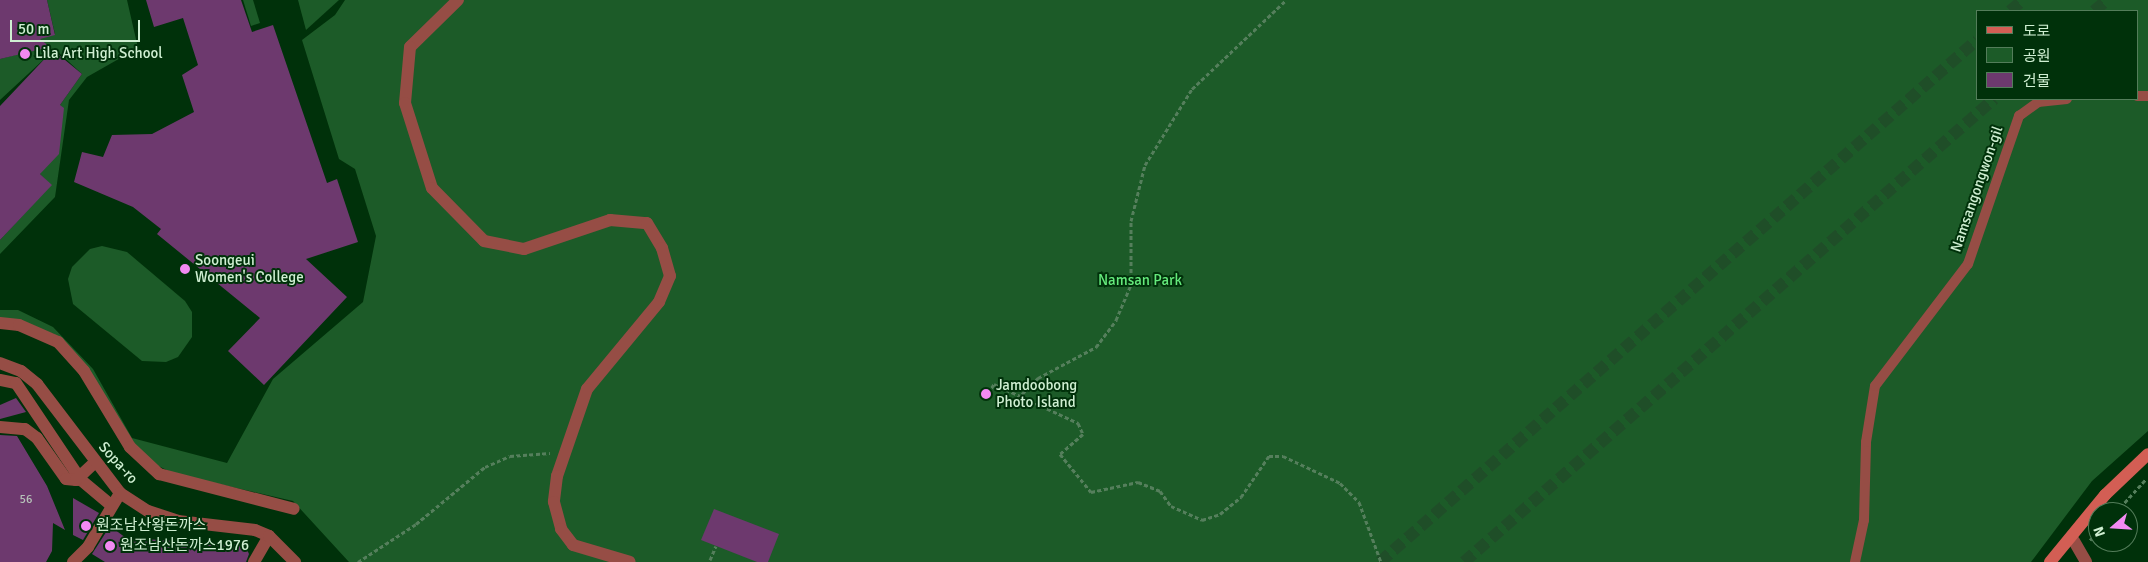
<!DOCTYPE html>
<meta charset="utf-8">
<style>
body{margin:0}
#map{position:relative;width:2148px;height:562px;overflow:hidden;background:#00310a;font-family:Signika,"Noto Sans KR",sans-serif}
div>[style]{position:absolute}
.green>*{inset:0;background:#1c5b28}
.building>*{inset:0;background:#6d396e}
.primary-tunnel>*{height:12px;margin-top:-6px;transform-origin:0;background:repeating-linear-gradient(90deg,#1f4e28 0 12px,transparent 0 18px)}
.path>*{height:3px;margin-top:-1.5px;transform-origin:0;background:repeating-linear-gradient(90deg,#557f5c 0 4px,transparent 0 6.5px)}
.service>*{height:10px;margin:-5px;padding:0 5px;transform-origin:5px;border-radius:5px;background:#964d45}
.pedestrian>*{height:12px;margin:-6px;padding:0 6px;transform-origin:6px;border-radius:6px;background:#964d45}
.minor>*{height:12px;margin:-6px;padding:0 6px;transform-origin:6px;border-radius:6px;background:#964d45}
.tertiary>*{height:12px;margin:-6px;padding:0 6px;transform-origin:6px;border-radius:6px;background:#964d45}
.secondary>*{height:12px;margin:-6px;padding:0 6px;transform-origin:6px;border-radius:6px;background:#d35e54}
.dots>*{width:14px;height:14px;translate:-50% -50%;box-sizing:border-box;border:2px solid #00310a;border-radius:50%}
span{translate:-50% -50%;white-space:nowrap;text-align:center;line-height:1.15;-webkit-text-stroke:4px #00310a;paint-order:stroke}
.number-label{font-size:12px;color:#b6c2b9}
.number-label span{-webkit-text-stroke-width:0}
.poi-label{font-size:15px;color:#cfefd2}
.left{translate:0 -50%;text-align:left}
.street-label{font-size:15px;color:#cfefd2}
.park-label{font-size:15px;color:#65ea7c}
.legend{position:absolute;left:1976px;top:10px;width:162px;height:90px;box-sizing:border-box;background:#00310a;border:1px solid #537d5a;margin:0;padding:6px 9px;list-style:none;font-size:15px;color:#cfefd2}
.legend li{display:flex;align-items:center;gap:10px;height:25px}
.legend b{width:25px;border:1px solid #537d5a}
.north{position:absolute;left:2088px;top:502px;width:50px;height:50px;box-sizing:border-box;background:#00310a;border:1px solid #537d5a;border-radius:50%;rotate:251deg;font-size:14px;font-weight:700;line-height:20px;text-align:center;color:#cfefd2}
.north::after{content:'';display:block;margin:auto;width:18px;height:22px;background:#f28af2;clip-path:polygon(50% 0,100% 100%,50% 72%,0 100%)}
.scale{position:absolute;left:10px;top:20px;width:130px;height:22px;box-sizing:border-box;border:2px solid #cfefd2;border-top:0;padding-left:6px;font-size:15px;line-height:18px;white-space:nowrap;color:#cfefd2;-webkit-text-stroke:4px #00310a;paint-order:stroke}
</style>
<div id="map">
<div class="green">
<div style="clip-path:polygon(47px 0,127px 0,138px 48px,87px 77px,69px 100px,55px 197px,0 254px,0 240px,51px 185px,40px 174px,60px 105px,82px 74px,55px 49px,0 100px,0 59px,38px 49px,40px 38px,55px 34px)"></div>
<div style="clip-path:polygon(243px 0,253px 0,260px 23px,251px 26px)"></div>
<div style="clip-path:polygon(298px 0,339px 0,306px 30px)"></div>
<div style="clip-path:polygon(evenodd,345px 0,2148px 0,2148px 431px,2092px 481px,2031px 562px,349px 562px,293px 501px,175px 474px,152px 463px,133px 447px,54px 334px,0 318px,0 310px,18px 310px,53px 327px,93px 369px,132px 438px,227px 463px,273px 379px,363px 302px,376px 236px,355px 169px,339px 159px,302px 40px,335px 15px,345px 0,1977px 11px,2137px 11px,2137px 99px,1977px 99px,1977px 11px)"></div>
<div style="clip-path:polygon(102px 246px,127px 252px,185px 301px,192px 312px,192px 337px,178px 357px,166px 362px,142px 361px,73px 304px,68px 279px,72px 267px,90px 249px)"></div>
</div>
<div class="building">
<div style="clip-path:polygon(0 0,47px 0,55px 35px,40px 39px,50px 47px,0 59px)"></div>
<div style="clip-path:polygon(146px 0,241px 0,252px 32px,273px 25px,327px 183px,337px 179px,358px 242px,306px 259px,347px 297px,264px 385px,228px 351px,260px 318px,157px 234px,161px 229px,133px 207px,74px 182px,82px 152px,103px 157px,112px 135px,152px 134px,194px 112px,182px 75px,198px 65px,183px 18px,154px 27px)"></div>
<div style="clip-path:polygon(53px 50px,82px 74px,60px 105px,64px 108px,59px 154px,40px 174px,52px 185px,0 240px,0 106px)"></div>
<div style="clip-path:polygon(16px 398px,26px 412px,0 419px,0 405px)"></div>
<div style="clip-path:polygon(0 435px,17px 436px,47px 486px,65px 530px,53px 523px,52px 551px,46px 562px,0 562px)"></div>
<div style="clip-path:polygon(73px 498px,99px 513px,83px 540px,73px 535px)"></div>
<div style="clip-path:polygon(714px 509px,779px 534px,768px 562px,757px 562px,701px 540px)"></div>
<div style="clip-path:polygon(110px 526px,126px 538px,245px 545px,249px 554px,246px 562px,105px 562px,92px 554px)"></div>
</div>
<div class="primary-tunnel">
<div style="left:2010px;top:11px;width:17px;rotate:-40deg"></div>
<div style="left:2094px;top:11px;width:17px;rotate:-40deg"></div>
<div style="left:1380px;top:562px;width:793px;rotate:-41.17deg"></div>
<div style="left:1464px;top:562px;width:704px;rotate:-41.14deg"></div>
</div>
<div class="path">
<div style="left:988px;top:393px;width:11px;rotate:-56deg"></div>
<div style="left:994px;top:384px;width:93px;rotate:24.9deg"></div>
<div style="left:1078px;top:423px;width:12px;rotate:66deg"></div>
<div style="left:1083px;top:434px;width:30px;rotate:139deg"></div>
<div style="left:1060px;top:454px;width:49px;rotate:50.8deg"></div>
<div style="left:1091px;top:492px;width:48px;rotate:-12deg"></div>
<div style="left:1138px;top:482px;width:24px;rotate:22deg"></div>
<div style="left:1160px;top:491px;width:19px;rotate:54deg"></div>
<div style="left:1171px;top:506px;width:34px;rotate:24deg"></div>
<div style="left:1202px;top:520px;width:19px;rotate:-18deg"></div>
<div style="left:1220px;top:514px;width:27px;rotate:-39deg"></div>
<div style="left:1241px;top:497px;width:50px;rotate:-55.7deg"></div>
<div style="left:1269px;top:456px;width:14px"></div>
<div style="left:1283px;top:456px;width:63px;rotate:25.3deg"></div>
<div style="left:1340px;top:483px;width:27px;rotate:45deg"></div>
<div style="left:1359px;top:502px;width:64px;rotate:69.9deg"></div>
<div style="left:1022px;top:394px;width:23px;rotate:-45deg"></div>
<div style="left:1038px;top:378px;width:66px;rotate:-28.1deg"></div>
<div style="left:1096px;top:347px;width:34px;rotate:-53deg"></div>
<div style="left:1116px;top:320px;width:38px;rotate:-67deg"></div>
<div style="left:1131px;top:285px;width:64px;rotate:-90deg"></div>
<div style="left:1131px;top:221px;width:58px;rotate:-76deg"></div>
<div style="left:1145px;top:165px;width:89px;rotate:-58.3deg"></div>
<div style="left:1192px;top:89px;width:129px;rotate:-43.4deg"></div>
<div style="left:2116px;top:512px;width:45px;rotate:-47.7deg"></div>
<div style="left:2090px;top:540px;width:11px;rotate:-45deg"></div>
<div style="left:710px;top:560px;width:15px;rotate:-67deg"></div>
<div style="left:358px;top:562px;width:69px;rotate:-33.2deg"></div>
<div style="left:416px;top:524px;width:89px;rotate:-39.6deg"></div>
<div style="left:485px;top:467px;width:27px;rotate:-24deg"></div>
<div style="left:510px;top:456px;width:40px;rotate:-4.3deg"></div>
</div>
<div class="service">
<div style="left:2137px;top:96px;width:11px"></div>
<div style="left:1855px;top:562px;width:43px;rotate:-77.9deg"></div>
<div style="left:1864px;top:520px;width:78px;rotate:-88.5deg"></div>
<div style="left:1866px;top:442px;width:57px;rotate:-80.9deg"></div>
<div style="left:1875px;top:386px;width:153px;rotate:-52.7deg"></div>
<div style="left:1968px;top:264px;width:157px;rotate:-71deg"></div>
<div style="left:2019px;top:116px;width:24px;rotate:-36deg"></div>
<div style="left:2038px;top:102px;width:29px;rotate:-6deg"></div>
</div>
<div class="pedestrian">
<div style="left:458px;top:0;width:67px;rotate:135.6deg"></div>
<div style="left:410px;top:47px;width:56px;rotate:95.1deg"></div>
<div style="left:405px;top:103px;width:89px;rotate:72.4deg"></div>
<div style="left:432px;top:188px;width:74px;rotate:45.5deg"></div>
<div style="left:484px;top:241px;width:41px;rotate:11.3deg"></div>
<div style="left:524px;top:249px;width:91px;rotate:-18.6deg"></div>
<div style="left:610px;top:220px;width:37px;rotate:5deg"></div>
<div style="left:647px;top:223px;width:29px;rotate:59deg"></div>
<div style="left:662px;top:248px;width:29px;rotate:74deg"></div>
<div style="left:670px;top:276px;width:28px;rotate:113deg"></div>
<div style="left:659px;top:302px;width:113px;rotate:129.6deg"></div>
<div style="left:587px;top:389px;width:92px;rotate:109deg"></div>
<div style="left:557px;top:476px;width:26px;rotate:97deg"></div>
<div style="left:554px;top:502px;width:28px;rotate:75deg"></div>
<div style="left:561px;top:529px;width:20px;rotate:53deg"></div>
<div style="left:573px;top:545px;width:59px;rotate:16.6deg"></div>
<div style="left:0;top:323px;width:19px;rotate:6deg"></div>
<div style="left:19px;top:325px;width:43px;rotate:23.6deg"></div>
<div style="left:58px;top:342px;width:39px;rotate:48deg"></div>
<div style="left:84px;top:371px;width:89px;rotate:58.8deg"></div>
<div style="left:130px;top:447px;width:40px;rotate:43deg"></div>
<div style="left:159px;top:474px;width:139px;rotate:14.5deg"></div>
<div style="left:0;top:380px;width:16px;rotate:11deg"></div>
<div style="left:16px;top:383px;width:117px;rotate:56.2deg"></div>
<div style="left:81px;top:480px;width:40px;rotate:40deg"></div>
</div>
<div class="minor">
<div style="left:0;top:427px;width:25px;rotate:5deg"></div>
<div style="left:25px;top:429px;width:15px;rotate:37deg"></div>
<div style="left:37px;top:438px;width:50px;rotate:54.7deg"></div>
<div style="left:66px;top:479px;width:10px;rotate:6deg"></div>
<div style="left:76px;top:480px;width:25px;rotate:-43deg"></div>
<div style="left:2074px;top:541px;width:24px;rotate:60deg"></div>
<div style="left:73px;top:562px;width:21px;rotate:-45deg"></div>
<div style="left:88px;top:547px;width:63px;rotate:-59.3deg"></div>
<div style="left:254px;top:562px;width:30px;rotate:-60deg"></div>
</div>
<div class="tertiary">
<div style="left:0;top:363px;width:22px;rotate:21deg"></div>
<div style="left:21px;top:371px;width:21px;rotate:39deg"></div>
<div style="left:37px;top:384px;width:137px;rotate:52.7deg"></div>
<div style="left:120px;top:493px;width:33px;rotate:33deg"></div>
<div style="left:148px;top:511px;width:32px;rotate:18deg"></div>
<div style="left:178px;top:521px;width:78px;rotate:6.7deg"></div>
<div style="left:255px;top:530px;width:15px;rotate:23deg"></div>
<div style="left:269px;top:536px;width:37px;rotate:45deg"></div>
</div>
<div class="secondary">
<div style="left:2050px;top:562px;width:87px;rotate:-50.6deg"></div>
<div style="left:2105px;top:495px;width:59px;rotate:-43.6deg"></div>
</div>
<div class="dots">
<div style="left:25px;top:54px;background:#f28af2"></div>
<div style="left:185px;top:269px;background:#f28af2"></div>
<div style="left:986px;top:394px;background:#f28af2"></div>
<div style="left:86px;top:526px;background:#f28af2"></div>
<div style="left:110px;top:546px;background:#f28af2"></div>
</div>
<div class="number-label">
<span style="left:26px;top:500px">56</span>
</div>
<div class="poi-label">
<span class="left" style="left:35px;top:54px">Lila Art High School</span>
<span class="left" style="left:195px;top:269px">Soongeui<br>Women's College</span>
<span class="left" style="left:996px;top:394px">Jamdoobong<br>Photo Island</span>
<span class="left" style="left:96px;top:526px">원조남산왕돈까스</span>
<span class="left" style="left:120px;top:546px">원조남산돈까스1976</span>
</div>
<div class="street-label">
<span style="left:1977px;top:189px;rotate:-71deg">Namsangongwon-gil</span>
<span style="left:118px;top:463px;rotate:48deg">Sopa-ro</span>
</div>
<div class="park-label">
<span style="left:1140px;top:281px">Namsan Park</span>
</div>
<ul class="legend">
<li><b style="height:6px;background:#d35e54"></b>도로</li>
<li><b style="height:14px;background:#1c5b28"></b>공원</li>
<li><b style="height:14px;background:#6d396e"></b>건물</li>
</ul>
<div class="north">N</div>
<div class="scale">50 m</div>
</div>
